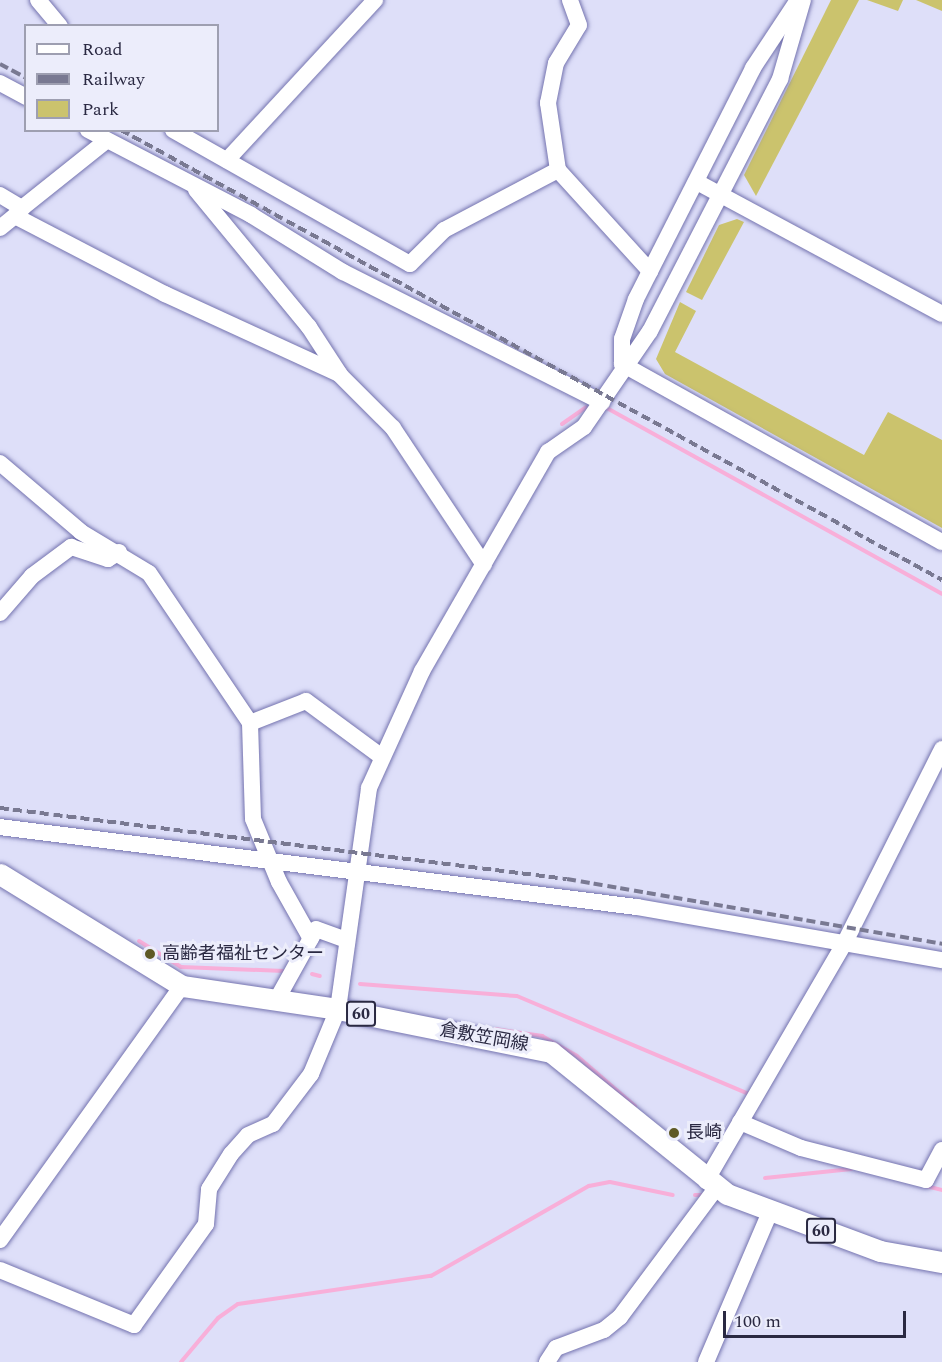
<!DOCTYPE html>
<meta charset="utf-8">
<style>
body{margin:0}
#map{position:relative;width:942px;height:1362px;overflow:hidden;background:#dedff9;font-family:Spectral,"Noto Sans JP",serif}
div>[style]{position:absolute}
.green>*{inset:0;background:#cbc36d}
.stream>*{height:4px;margin:-2px;padding:0 2px;transform-origin:2px;border-radius:2px;background:#f8afd9}
.roads{filter:drop-shadow(0 0 2px #7473af) drop-shadow(0 0 2px #7473af)}
.minor>*{height:16px;margin:-8px;padding:0 8px;transform-origin:8px;border-radius:8px;background:#fff}
.major>*{height:21px;margin:-10.5px;padding:0 10.5px;transform-origin:10.5px;border-radius:10.5px;background:#fff}
.rail>*{height:4px;margin-top:-2px;transform-origin:0;background:repeating-linear-gradient(90deg,#797992 0 9px,transparent 0 13.5px)}
.dots>*{width:16px;height:16px;translate:-50% -50%;box-sizing:border-box;border:3px solid #ecedfb;border-radius:50%}
span{translate:-50% -50%;white-space:nowrap;text-align:center;line-height:1.15;-webkit-text-stroke:6px #ecedfb;paint-order:stroke}
.shield-label span{padding:2px 4px;background:#ecedfb;border:2px solid;border-radius:4px;-webkit-text-stroke-width:0}
.shield-label{font-size:16px;color:#2a2942;font-weight:700}
.poi-label{font-size:18px;color:#2a2942}
.left{translate:0 -50%;text-align:left}
.street-label{font-size:18px;color:#2a2942}
.legend{position:absolute;left:24px;top:24px;width:195px;height:108px;box-sizing:border-box;background:#ecedfb;border:2px solid #9e9fb1;margin:0;padding:8px 10px;list-style:none;font-size:18px;color:#2a2942}
.legend li{display:flex;align-items:center;gap:12px;height:30px}
.legend b{width:30px;border:2px solid #9e9fb1}
.scale{position:absolute;left:723px;top:1311px;width:183px;height:27px;box-sizing:border-box;border:3px solid #2a2942;border-top:0;padding-left:8px;font-size:18px;line-height:21px;white-space:nowrap;color:#2a2942;-webkit-text-stroke:4px #ecedfb;paint-order:stroke}
</style>
<div id="map">
<div class="green">
<div style="clip-path:polygon(831px 0,859px 0,756px 196px,744px 175px)"></div>
<div style="clip-path:polygon(867px 0,903px 0,898px 11px)"></div>
<div style="clip-path:polygon(916px 0,942px 0,942px 11px)"></div>
<div style="clip-path:polygon(737px 219px,744px 222px,702px 300px,686px 292px,719px 225px)"></div>
<div style="clip-path:polygon(680px 302px,696px 311px,675px 352px,864px 455px,888px 412px,942px 440px,942px 528px,665px 374px,656px 359px)"></div>
</div>
<div class="stream">
<div style="left:605px;top:407px;width:385px;rotate:29deg"></div>
<div style="left:562px;top:424px;width:29px;rotate:-35deg"></div>
<div style="left:139px;top:941px;width:49px;rotate:31.8deg"></div>
<div style="left:181px;top:967px;width:103px;rotate:2.2deg"></div>
<div style="left:312px;top:974px;width:8px;rotate:14deg"></div>
<div style="left:360px;top:984px;width:157px;rotate:4.4deg"></div>
<div style="left:517px;top:996px;width:252px;rotate:22.9deg"></div>
<div style="left:495px;top:1029px;width:48px;rotate:8.5deg"></div>
<div style="left:542px;top:1036px;width:40px;rotate:29.7deg"></div>
<div style="left:577px;top:1056px;width:77px;rotate:40.8deg"></div>
<div style="left:765px;top:1178px;width:87px;rotate:-5.9deg"></div>
<div style="left:926px;top:1186px;width:16px;rotate:14deg"></div>
<div style="left:695px;top:1195px;width:11px"></div>
<div style="left:181px;top:1362px;width:57px;rotate:-49.9deg"></div>
<div style="left:218px;top:1318px;width:24px;rotate:-35deg"></div>
<div style="left:238px;top:1304px;width:195px;rotate:-8.3deg"></div>
<div style="left:431px;top:1276px;width:182px;rotate:-29.7deg"></div>
<div style="left:589px;top:1186px;width:21px;rotate:-11deg"></div>
<div style="left:610px;top:1182px;width:64px;rotate:11.7deg"></div>
</div>
<div class="roads">
<div class="minor">
<div style="left:38px;top:0;width:34px;rotate:50deg"></div>
<div style="left:0;top:83px;width:30px;rotate:28deg"></div>
<div style="left:88px;top:130px;width:184px;rotate:27.5deg"></div>
<div style="left:251px;top:215px;width:108px;rotate:31.8deg"></div>
<div style="left:343px;top:272px;width:290px;rotate:26.7deg"></div>
<div style="left:173px;top:130px;width:272px;rotate:29.5deg"></div>
<div style="left:410px;top:264px;width:48px;rotate:-45deg"></div>
<div style="left:444px;top:230px;width:129px;rotate:-27.8deg"></div>
<div style="left:558px;top:170px;width:68px;rotate:-98.5deg"></div>
<div style="left:548px;top:103px;width:41px;rotate:-78.7deg"></div>
<div style="left:556px;top:63px;width:44px;rotate:-58.8deg"></div>
<div style="left:579px;top:25px;width:27px;rotate:-110deg"></div>
<div style="left:227px;top:160px;width:218px;rotate:-47.2deg"></div>
<div style="left:558px;top:170px;width:137px;rotate:47.7deg"></div>
<div style="left:697px;top:182px;width:278px;rotate:28.3deg"></div>
<div style="left:196px;top:190px;width:178px;rotate:50.5deg"></div>
<div style="left:309px;top:327px;width:55px;rotate:56.9deg"></div>
<div style="left:0;top:195px;width:26px;rotate:31deg"></div>
<div style="left:22px;top:208px;width:107px;rotate:-38.6deg"></div>
<div style="left:0;top:228px;width:19px;rotate:-39deg"></div>
<div style="left:15px;top:216px;width:169px;rotate:27.5deg"></div>
<div style="left:165px;top:294px;width:192px;rotate:24.7deg"></div>
<div style="left:339px;top:374px;width:76px;rotate:45deg"></div>
<div style="left:393px;top:428px;width:164px;rotate:56.4deg"></div>
<div style="left:622px;top:364px;width:25px;rotate:-90deg"></div>
<div style="left:622px;top:339px;width:42px;rotate:-70.7deg"></div>
<div style="left:636px;top:299px;width:259px;rotate:-63.1deg"></div>
<div style="left:753px;top:68px;width:78px;rotate:-56.5deg"></div>
<div style="left:622px;top:364px;width:366px;rotate:29.1deg"></div>
<div style="left:0;top:463px;width:106px;rotate:40.4deg"></div>
<div style="left:81px;top:532px;width:79px;rotate:31.1deg"></div>
<div style="left:149px;top:573px;width:181px;rotate:56deg"></div>
<div style="left:250px;top:723px;width:96px;rotate:88.2deg"></div>
<div style="left:253px;top:819px;width:68px;rotate:67.6deg"></div>
<div style="left:279px;top:882px;width:65px;rotate:60.7deg"></div>
<div style="left:0;top:613px;width:49px;rotate:-49.1deg"></div>
<div style="left:32px;top:576px;width:49px;rotate:-36.6deg"></div>
<div style="left:71px;top:547px;width:39px;rotate:18deg"></div>
<div style="left:108px;top:559px;width:13px;rotate:-32deg"></div>
<div style="left:250px;top:723px;width:60px;rotate:-21.4deg"></div>
<div style="left:306px;top:701px;width:94px;rotate:36.4deg"></div>
<div style="left:0;top:827px;width:642px;rotate:7.16deg"></div>
<div style="left:637px;top:907px;width:310px;rotate:9.9deg"></div>
<div style="left:276px;top:1001px;width:82px;rotate:-60.9deg"></div>
<div style="left:316px;top:929px;width:33px;rotate:20deg"></div>
<div style="left:740px;top:1122px;width:66px;rotate:23.1deg"></div>
<div style="left:801px;top:1148px;width:129px;rotate:14.4deg"></div>
<div style="left:926px;top:1180px;width:34px;rotate:-62deg"></div>
<div style="left:706px;top:1181px;width:276px;rotate:-59.8deg"></div>
<div style="left:845px;top:942px;width:216px;rotate:-63.3deg"></div>
<div style="left:0;top:1240px;width:312px;rotate:-54.4deg"></div>
<div style="left:0;top:1270px;width:145px;rotate:22.3deg"></div>
<div style="left:134px;top:1325px;width:124px;rotate:-54.5deg"></div>
<div style="left:206px;top:1224px;width:35px;rotate:-85deg"></div>
<div style="left:209px;top:1189px;width:41px;rotate:-57.8deg"></div>
<div style="left:231px;top:1154px;width:25px;rotate:-48deg"></div>
<div style="left:248px;top:1135px;width:27px;rotate:-24deg"></div>
<div style="left:273px;top:1124px;width:63px;rotate:-52.8deg"></div>
<div style="left:311px;top:1074px;width:70px;rotate:-67.4deg"></div>
<div style="left:338px;top:1009px;width:223px;rotate:-82deg"></div>
<div style="left:369px;top:788px;width:128px;rotate:-65.6deg"></div>
<div style="left:422px;top:671px;width:253px;rotate:-60.1deg"></div>
<div style="left:548px;top:452px;width:44px;rotate:-34.8deg"></div>
<div style="left:584px;top:427px;width:116px;rotate:-55.5deg"></div>
<div style="left:650px;top:331px;width:284px;rotate:-62.7deg"></div>
<div style="left:780px;top:79px;width:82px;rotate:-73.8deg"></div>
<div style="left:547px;top:1362px;width:17px;rotate:-57deg"></div>
<div style="left:556px;top:1348px;width:51px;rotate:-20.6deg"></div>
<div style="left:604px;top:1330px;width:21px;rotate:-39deg"></div>
<div style="left:620px;top:1317px;width:161px;rotate:-53.3deg"></div>
<div style="left:706px;top:1362px;width:163px;rotate:-66.9deg"></div>
</div>
<div class="major">
<div style="left:0;top:874px;width:214px;rotate:31.6deg"></div>
<div style="left:182px;top:986px;width:158px;rotate:8.4deg"></div>
<div style="left:338px;top:1009px;width:217px;rotate:11.4deg"></div>
<div style="left:551px;top:1052px;width:226px;rotate:38.9deg"></div>
<div style="left:727px;top:1194px;width:163px;rotate:20.4deg"></div>
<div style="left:880px;top:1251px;width:63px;rotate:10.1deg"></div>
</div>
</div>
<div class="rail">
<div style="left:0;top:64px;width:30px;rotate:28deg"></div>
<div style="left:121px;top:130px;width:936px;rotate:28.73deg"></div>
<div style="left:0;top:808px;width:571px;rotate:7.14deg"></div>
<div style="left:567px;top:879px;width:381px;rotate:9.8deg"></div>
</div>
<div class="dots">
<div style="left:150px;top:954px;background:#5e5925"></div>
<div style="left:674px;top:1133px;background:#5e5925"></div>
</div>
<div class="shield-label">
<span style="left:361px;top:1014px">60</span>
<span style="left:821px;top:1231px">60</span>
</div>
<div class="poi-label">
<span class="left" style="left:162px;top:954px">高齢者福祉センター</span>
<span class="left" style="left:686px;top:1133px">長崎</span>
</div>
<div class="street-label">
<span style="left:484px;top:1038px;rotate:10deg">倉敷笠岡線</span>
</div>
<ul class="legend">
<li><b style="height:8px;background:#fff"></b>Road</li>
<li><b style="height:8px;background:#797992"></b>Railway</li>
<li><b style="height:16px;background:#cbc36d"></b>Park</li>
</ul>
<div class="scale">100 m</div>
</div>
